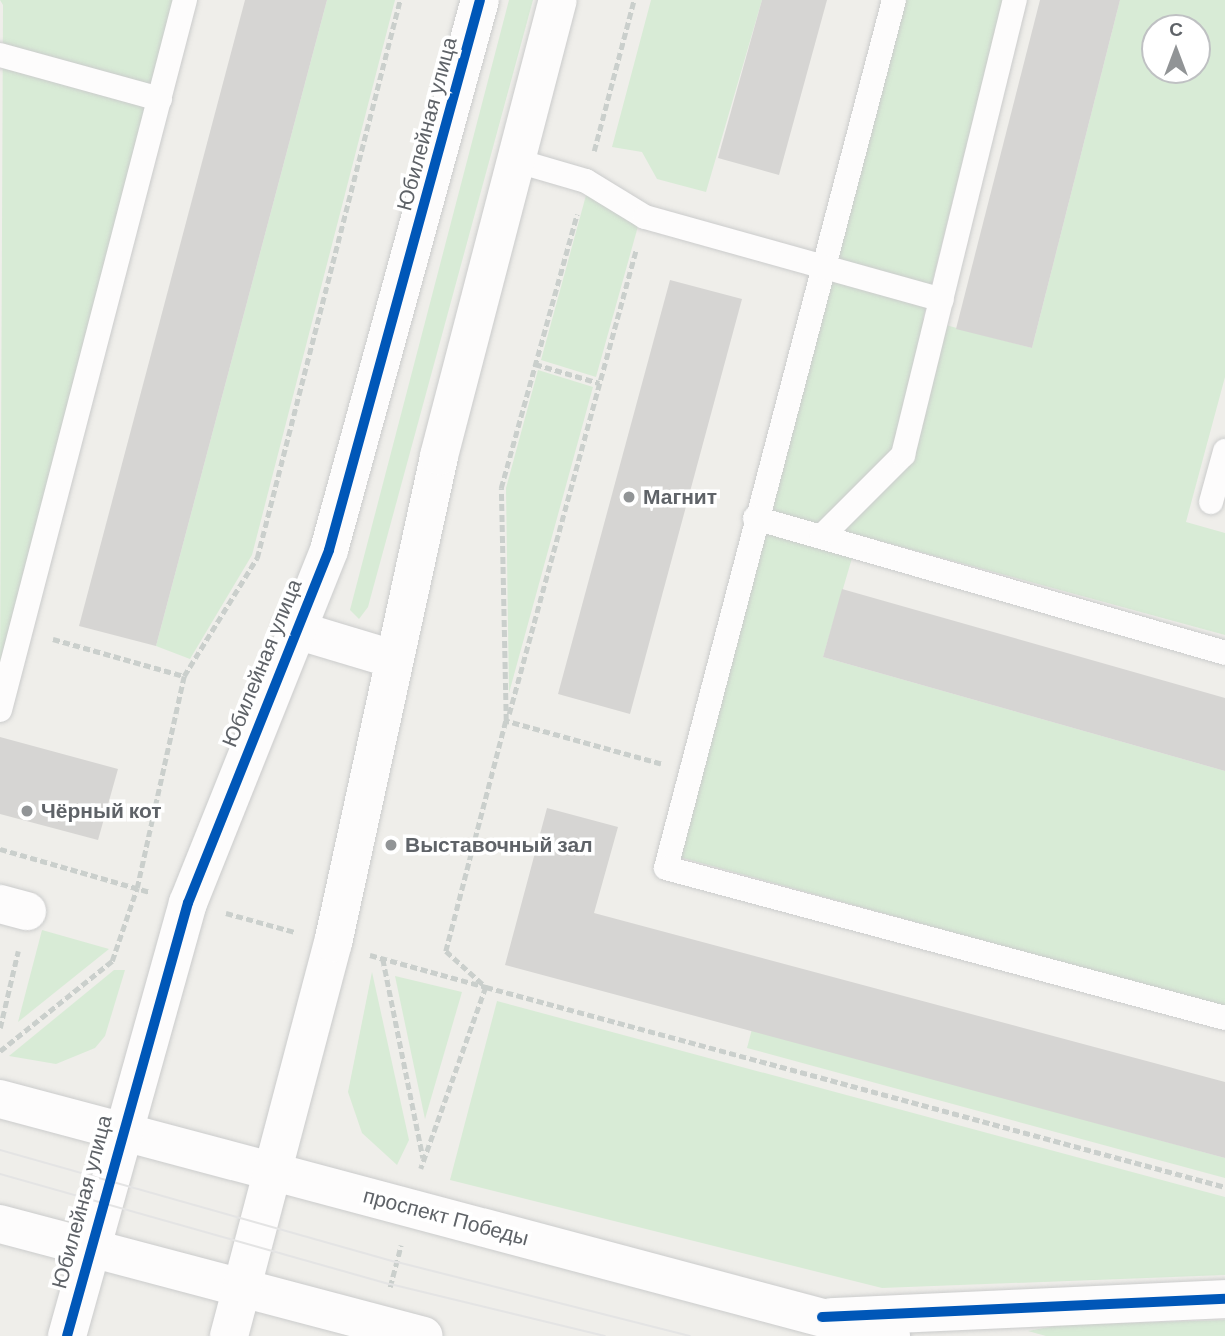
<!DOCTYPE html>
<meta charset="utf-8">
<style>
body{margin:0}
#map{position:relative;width:1225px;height:1336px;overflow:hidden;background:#efeeea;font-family:"DM Sans",sans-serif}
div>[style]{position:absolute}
.green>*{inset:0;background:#d8ebd6}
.building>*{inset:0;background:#d6d5d3}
.path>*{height:4.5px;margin-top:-2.25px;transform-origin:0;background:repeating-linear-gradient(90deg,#cacfcc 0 7px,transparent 0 10.5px)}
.roads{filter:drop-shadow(0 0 2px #cbcccc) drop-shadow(0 0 2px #cbcccc)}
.lane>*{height:24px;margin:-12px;padding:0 12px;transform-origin:12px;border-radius:12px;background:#fdfcfc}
.street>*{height:38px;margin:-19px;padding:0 19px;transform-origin:19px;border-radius:19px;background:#fdfcfc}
.secondary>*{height:38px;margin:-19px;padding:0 19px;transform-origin:19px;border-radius:19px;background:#fdfcfc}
.tram>*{height:2px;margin:-1px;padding:0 1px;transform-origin:1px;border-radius:1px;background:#e4e4e4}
.cycleway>*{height:10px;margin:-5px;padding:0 5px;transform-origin:5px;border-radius:5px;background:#0057b8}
.dots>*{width:19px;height:19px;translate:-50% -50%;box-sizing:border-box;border:4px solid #fff;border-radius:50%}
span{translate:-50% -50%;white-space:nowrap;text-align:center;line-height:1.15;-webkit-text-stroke:7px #fff;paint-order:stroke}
.street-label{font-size:21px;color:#5f6368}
.poi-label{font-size:21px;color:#5f6368;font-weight:700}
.left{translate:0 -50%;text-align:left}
.north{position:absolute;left:1141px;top:14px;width:70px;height:70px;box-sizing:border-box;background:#fff;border:2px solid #bfc1c3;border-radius:50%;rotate:0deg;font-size:19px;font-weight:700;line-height:28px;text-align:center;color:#5f6368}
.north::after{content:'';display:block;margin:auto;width:24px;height:32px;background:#919496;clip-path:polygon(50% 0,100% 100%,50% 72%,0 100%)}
</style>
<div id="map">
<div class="green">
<div style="clip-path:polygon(0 0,177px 0,0 681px,3px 5px)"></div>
<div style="clip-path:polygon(327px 0,395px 0,252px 555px,190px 659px,156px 646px)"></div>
<div style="clip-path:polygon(509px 0,533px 0,368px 607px,359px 619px,350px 610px)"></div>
<div style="clip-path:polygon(651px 0,762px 0,706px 192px,657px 179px,642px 152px,612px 147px)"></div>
<div style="clip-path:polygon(evenodd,902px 0,1003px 0,923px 319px,1032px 348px,1120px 0,1225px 0,1225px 377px,1186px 522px,1225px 533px,1225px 635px,770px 511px,902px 0,1155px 28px,1197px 28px,1197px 70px,1155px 70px,1155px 28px)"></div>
<div style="clip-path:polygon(588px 188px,640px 219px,596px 377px,541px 360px)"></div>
<div style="clip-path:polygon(538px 370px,593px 387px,509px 693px,506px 488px)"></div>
<div style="clip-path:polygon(761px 532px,852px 558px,823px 657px,1225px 771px,1225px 1007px,679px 857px)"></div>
<div style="clip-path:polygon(42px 930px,109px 949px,18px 1022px)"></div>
<div style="clip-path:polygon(114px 970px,125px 970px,105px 1036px,95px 1048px,56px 1064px,9px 1056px)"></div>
<div style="clip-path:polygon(372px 972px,409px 1140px,397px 1165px,362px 1133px,348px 1092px)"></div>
<div style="clip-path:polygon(395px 976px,462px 992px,425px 1119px)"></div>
<div style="clip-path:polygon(497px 1001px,1225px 1197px,1225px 1275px,882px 1288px,450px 1180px)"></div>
<div style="clip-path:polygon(752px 1029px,1225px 1158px,1225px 1178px,747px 1048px)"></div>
<div style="clip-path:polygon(1225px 1320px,1225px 1336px,1046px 1336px,1028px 1331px,1060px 1325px)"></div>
</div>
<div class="building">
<div style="clip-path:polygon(245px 0,327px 0,156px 646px,79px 626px)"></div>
<div style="clip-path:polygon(762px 0,827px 0,779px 175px,718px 158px)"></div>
<div style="clip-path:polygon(1040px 0,1120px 0,1032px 348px,956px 329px)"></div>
<div style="clip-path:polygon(670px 280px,742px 299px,630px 714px,558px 694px)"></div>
<div style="clip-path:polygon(842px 589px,1225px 698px,1225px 771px,823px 657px)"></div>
<div style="clip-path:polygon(0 737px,118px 769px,98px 840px,0 814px)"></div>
<div style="clip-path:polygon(547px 808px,618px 827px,594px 913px,1225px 1082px,1225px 1158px,505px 965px)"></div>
</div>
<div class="path">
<div style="left:594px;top:151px;width:156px;rotate:-75.2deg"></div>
<div style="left:535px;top:364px;width:67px;rotate:16.5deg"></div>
<div style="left:53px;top:639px;width:136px;rotate:15.8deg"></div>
<div style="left:509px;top:714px;width:481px;rotate:-74.7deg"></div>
<div style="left:506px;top:721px;width:233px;rotate:-91.2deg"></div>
<div style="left:501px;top:488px;width:284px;rotate:-74.5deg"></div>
<div style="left:661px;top:764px;width:161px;rotate:-164.5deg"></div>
<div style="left:506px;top:721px;width:238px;rotate:104.6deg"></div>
<div style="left:446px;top:951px;width:54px;rotate:42deg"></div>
<div style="left:486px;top:987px;width:766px;rotate:15.14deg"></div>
<div style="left:0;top:849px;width:156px;rotate:16deg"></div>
<div style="left:226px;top:913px;width:72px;rotate:15.4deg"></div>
<div style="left:370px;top:955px;width:120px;rotate:15.4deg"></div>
<div style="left:486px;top:987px;width:193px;rotate:109.7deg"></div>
<div style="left:383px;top:959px;width:203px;rotate:78.6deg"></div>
<div style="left:0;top:1028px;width:79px;rotate:-76.8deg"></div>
<div style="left:0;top:1051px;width:144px;rotate:-38.8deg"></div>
<div style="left:112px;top:961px;width:77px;rotate:-71.1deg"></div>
<div style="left:137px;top:888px;width:217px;rotate:-77.5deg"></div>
<div style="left:184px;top:676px;width:139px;rotate:-58.3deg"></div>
<div style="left:257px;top:558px;width:576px;rotate:-75.63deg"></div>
<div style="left:390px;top:1287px;width:43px;rotate:-75.3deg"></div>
</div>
<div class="roads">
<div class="lane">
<div style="left:894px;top:0;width:897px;rotate:104.72deg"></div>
<div style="left:666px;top:868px;width:579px;rotate:15.02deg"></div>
<div style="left:0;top:55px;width:166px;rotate:15.4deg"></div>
<div style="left:514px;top:160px;width:75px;rotate:16.3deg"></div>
<div style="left:586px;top:181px;width:69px;rotate:31.4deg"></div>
<div style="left:645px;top:217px;width:308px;rotate:15.6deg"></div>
<div style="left:1211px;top:502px;width:53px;rotate:-74.6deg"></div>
<div style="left:755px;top:518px;width:489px;rotate:16deg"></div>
<div style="left:822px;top:536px;width:115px;rotate:-45deg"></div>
<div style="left:903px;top:455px;width:469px;rotate:-76.2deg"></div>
<div style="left:0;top:710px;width:734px;rotate:-75.4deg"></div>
</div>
<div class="street">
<div style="left:0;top:904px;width:28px;rotate:15deg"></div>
<div style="left:832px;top:1317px;width:393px;rotate:-2.6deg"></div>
</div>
<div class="secondary">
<div style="left:293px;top:629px;width:104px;rotate:16.7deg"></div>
<div style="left:0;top:1099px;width:922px;rotate:14.9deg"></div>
<div style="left:0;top:1224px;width:438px;rotate:14.8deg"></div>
<div style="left:67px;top:1336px;width:450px;rotate:-74.4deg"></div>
<div style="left:188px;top:903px;width:380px;rotate:-68.2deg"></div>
<div style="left:329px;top:550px;width:570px;rotate:-74.65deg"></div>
<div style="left:229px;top:1336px;width:407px;rotate:-75.2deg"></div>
<div style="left:333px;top:943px;width:498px;rotate:-77.7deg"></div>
<div style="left:439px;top:456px;width:471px;rotate:-75.4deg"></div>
</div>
</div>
<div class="tram">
<div style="left:0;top:1150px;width:412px;rotate:15.8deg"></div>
<div style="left:397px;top:1262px;width:302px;rotate:14.2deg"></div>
<div style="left:0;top:1174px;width:405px;rotate:15.8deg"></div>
<div style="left:390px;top:1284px;width:221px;rotate:13.6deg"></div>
</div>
<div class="cycleway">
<div style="left:822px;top:1317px;width:403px;rotate:-2.6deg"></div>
<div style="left:67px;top:1336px;width:450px;rotate:-74.4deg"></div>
<div style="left:188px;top:903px;width:380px;rotate:-68.2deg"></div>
<div style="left:329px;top:550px;width:570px;rotate:-74.65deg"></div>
</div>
<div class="dots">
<div style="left:629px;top:497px;background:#919496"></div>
<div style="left:27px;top:811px;background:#919496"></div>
<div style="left:391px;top:845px;background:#919496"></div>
</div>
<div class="street-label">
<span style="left:427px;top:124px;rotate:-75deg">Юбилейная улица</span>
<span style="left:262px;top:663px;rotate:-68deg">Юбилейная улица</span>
<span style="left:82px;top:1202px;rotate:-75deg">Юбилейная улица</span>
<span style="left:446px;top:1217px;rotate:15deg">проспект Победы</span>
</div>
<div class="poi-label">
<span class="left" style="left:643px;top:497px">Магнит</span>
<span class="left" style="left:41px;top:811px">Чёрный кот</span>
<span class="left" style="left:405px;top:845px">Выставочный зал</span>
</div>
<div class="north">С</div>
</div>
